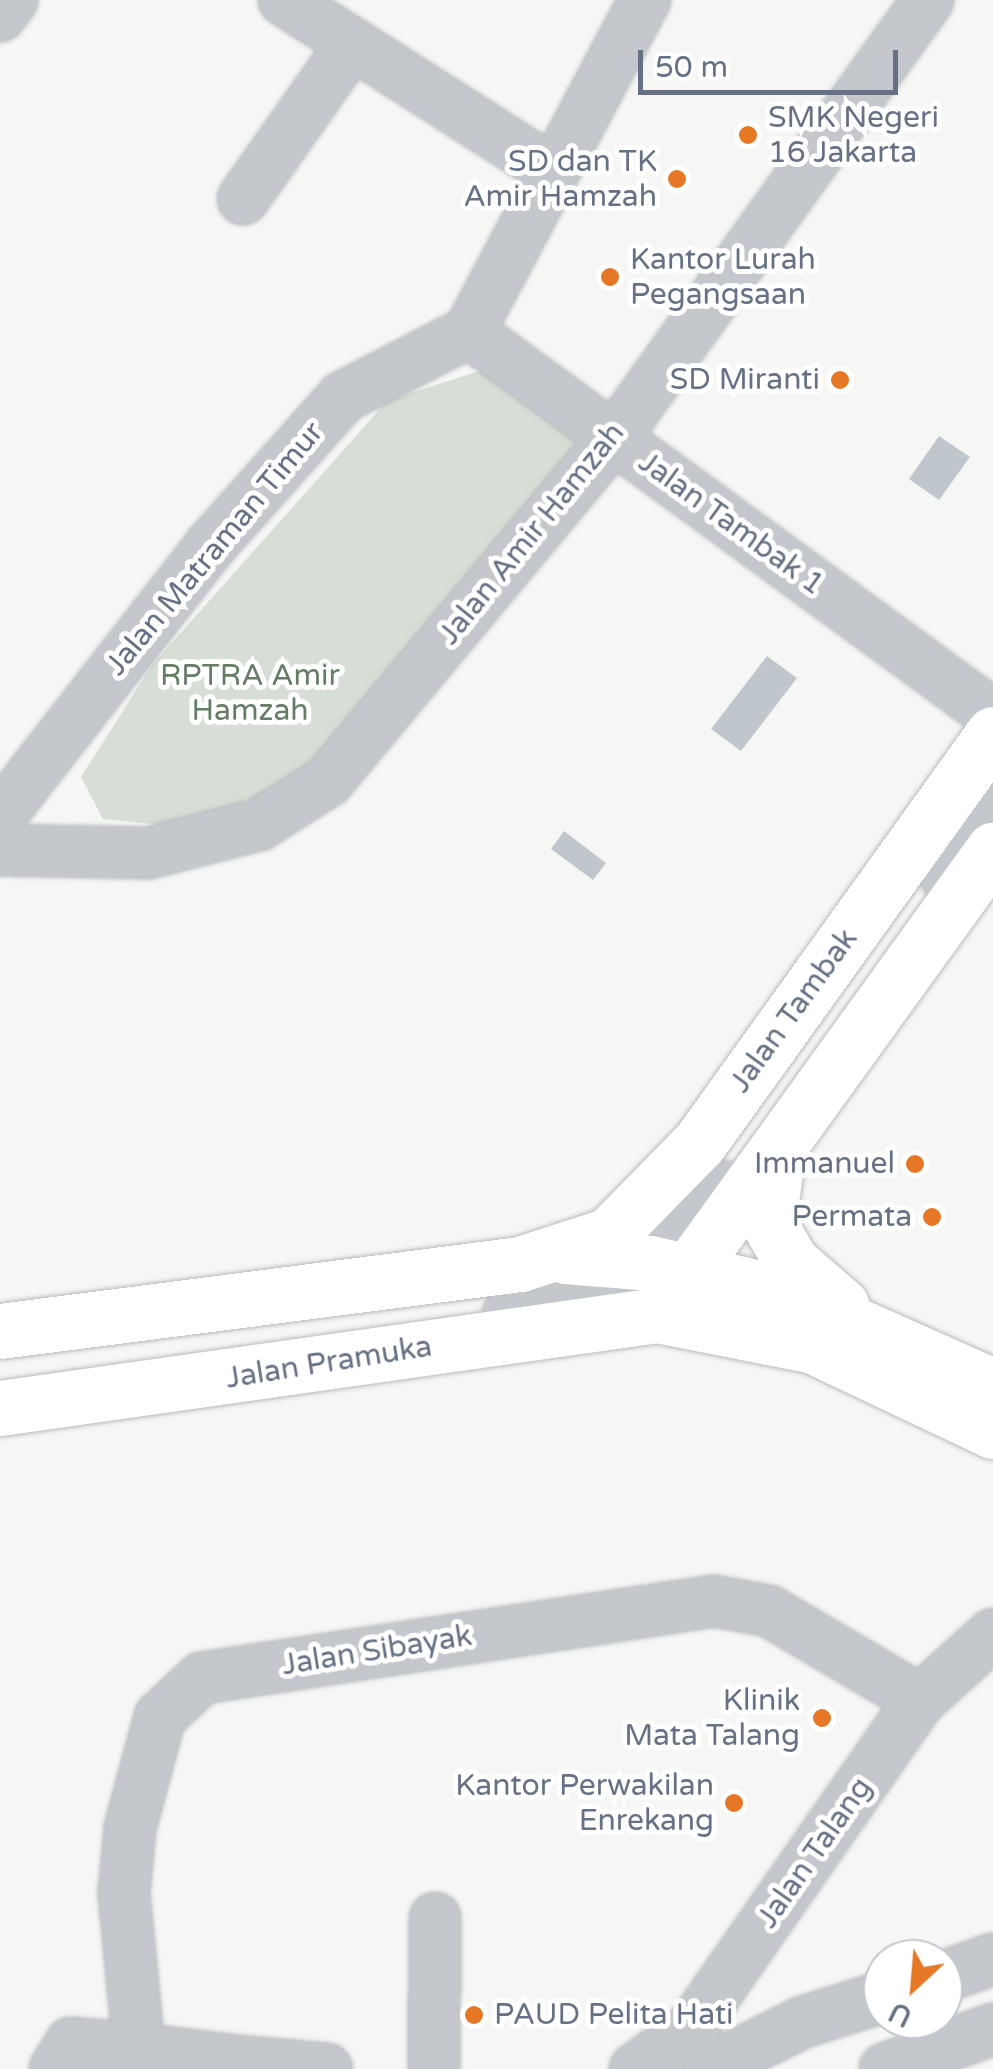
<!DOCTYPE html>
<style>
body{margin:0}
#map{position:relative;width:993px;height:2069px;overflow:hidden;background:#f6f7f4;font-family:"Varela Round",sans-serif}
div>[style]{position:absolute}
.green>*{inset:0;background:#d7ded5}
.water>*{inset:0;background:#bfc7cd}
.roads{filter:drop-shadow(0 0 2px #b7babf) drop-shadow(0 0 2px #b7babf)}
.minor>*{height:50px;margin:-25px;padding:0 25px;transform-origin:25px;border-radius:25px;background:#c4c7cb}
.major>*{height:55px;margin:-27.5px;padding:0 27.5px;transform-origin:27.5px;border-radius:27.5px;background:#fff}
.dots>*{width:28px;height:28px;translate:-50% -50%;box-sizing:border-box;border:5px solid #fff;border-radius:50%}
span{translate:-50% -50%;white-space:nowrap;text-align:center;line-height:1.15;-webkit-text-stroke:10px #fff;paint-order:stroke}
.poi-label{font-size:30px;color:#667185}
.left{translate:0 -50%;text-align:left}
.right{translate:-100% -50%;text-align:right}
.street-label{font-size:30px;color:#667185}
.park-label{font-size:30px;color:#657c65}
.north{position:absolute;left:863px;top:1939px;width:100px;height:100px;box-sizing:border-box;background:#fff;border:2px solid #c2c6ce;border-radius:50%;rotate:206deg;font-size:28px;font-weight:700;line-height:40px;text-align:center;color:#667185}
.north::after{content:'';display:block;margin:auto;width:35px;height:45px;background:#e57725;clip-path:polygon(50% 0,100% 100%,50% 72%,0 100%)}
.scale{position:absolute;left:638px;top:50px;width:260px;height:45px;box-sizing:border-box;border:5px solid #667185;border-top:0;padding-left:12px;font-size:30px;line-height:35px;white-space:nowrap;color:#667185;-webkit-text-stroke:8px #fff;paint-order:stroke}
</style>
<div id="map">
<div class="green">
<div style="clip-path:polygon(505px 363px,592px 436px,290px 787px,174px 826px,103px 819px,81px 777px,152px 665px,388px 400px)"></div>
</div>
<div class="water">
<div style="clip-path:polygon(939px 436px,970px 457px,939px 500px,909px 479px)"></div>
<div style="clip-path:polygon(767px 656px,797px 678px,741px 751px,711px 729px)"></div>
<div style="clip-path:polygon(564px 831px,606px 863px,593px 880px,551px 849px)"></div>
</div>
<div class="roads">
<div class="minor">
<div style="left:284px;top:0;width:317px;rotate:32.5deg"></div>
<div style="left:0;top:16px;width:20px;rotate:-53deg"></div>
<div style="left:243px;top:199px;width:186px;rotate:-54.9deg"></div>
<div style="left:469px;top:332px;width:649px;rotate:36.16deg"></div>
<div style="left:469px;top:332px;width:376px;rotate:-62.1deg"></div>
<div style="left:0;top:816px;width:345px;rotate:-52.1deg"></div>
<div style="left:212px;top:544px;width:197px;rotate:-48.3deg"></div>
<div style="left:343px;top:397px;width:142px;rotate:-27.3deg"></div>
<div style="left:0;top:850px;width:148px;rotate:1.2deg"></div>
<div style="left:148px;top:853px;width:114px;rotate:-14.2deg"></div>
<div style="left:259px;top:825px;width:82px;rotate:-32.5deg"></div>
<div style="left:328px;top:781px;width:447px;rotate:-50.2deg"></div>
<div style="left:614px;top:438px;width:539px;rotate:-54.36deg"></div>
<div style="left:946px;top:877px;width:80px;rotate:-54.1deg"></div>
<div style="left:508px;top:1315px;width:139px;rotate:-19.3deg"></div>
<div style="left:639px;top:1269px;width:120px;rotate:-43.3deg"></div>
<div style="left:943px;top:1977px;width:53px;rotate:-19.8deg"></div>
<div style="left:236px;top:2061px;width:98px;rotate:-172.9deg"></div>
<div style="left:139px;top:2049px;width:157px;rotate:-95.5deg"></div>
<div style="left:124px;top:1893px;width:65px;rotate:-84.7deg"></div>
<div style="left:130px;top:1828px;width:115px;rotate:-74.9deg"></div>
<div style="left:160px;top:1717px;width:57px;rotate:-42.9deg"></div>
<div style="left:202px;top:1678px;width:518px;rotate:-8.55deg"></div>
<div style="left:714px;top:1601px;width:56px;rotate:10.3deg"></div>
<div style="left:769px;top:1611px;width:175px;rotate:30.5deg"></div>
<div style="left:55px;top:2069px;width:31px;rotate:-58deg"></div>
<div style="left:71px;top:2043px;width:68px;rotate:5deg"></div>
<div style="left:234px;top:2069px;width:8px;rotate:-76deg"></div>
<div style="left:236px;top:2061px;width:91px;rotate:5deg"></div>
<div style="left:434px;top:2069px;width:151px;rotate:-89.6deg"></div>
<div style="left:635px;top:2069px;width:69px;rotate:-35.5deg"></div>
<div style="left:691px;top:2029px;width:401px;rotate:-55.2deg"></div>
<div style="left:920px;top:1700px;width:98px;rotate:-42.1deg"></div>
<div style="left:709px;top:2069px;width:105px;rotate:-26.6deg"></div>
<div style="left:803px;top:2022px;width:84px;rotate:-17.4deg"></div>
<div style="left:885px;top:2069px;width:115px;rotate:-20.3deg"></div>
</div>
<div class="major">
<div style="left:778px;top:1152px;width:71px;rotate:98.1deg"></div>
<div style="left:768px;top:1222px;width:48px;rotate:59.7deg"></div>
<div style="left:792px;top:1263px;width:65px;rotate:40.6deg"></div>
<div style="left:565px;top:1256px;width:85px;rotate:4.7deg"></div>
<div style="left:650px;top:1263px;width:139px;rotate:12.8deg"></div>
<div style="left:786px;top:1294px;width:227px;rotate:24deg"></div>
<div style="left:657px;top:1315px;width:574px;rotate:-54.15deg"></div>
<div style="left:0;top:1331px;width:524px;rotate:-7.34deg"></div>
<div style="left:520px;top:1264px;width:94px;rotate:-18deg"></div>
<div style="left:609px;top:1235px;width:130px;rotate:-45.6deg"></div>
<div style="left:700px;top:1142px;width:502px;rotate:-54.32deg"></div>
<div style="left:0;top:1408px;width:664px;rotate:-8.06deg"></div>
<div style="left:657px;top:1315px;width:159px;rotate:11.2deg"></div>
<div style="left:813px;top:1346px;width:199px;rotate:25.3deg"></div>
</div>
</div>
<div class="dots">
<div style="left:748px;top:135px;background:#e57725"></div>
<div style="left:677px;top:179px;background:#e57725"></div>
<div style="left:610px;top:277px;background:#e57725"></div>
<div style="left:840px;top:380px;background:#e57725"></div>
<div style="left:915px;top:1164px;background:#e57725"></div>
<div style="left:932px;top:1217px;background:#e57725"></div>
<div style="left:822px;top:1718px;background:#e57725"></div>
<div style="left:734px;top:1803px;background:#e57725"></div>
<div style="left:474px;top:2015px;background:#e57725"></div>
</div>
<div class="poi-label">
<span class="left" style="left:768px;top:135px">SMK Negeri<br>16 Jakarta</span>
<span class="right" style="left:657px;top:179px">SD dan TK<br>Amir Hamzah</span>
<span class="left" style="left:630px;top:277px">Kantor Lurah<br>Pegangsaan</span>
<span class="right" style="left:820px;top:380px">SD Miranti</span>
<span class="right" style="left:895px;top:1164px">Immanuel</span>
<span class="right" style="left:912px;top:1217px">Permata</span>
<span class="right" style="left:800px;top:1718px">Klinik<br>Mata Talang</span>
<span class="right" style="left:714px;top:1803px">Kantor Perwakilan<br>Enrekang</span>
<span class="left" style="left:494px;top:2015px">PAUD Pelita Hati</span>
</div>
<div class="street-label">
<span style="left:731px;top:524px;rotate:36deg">Jalan Tambak 1</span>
<span style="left:532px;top:534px;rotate:-51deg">Jalan Amir Hamzah</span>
<span style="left:215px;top:549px;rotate:-50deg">Jalan Matraman Timur</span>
<span style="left:794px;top:1011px;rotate:-54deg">Jalan Tambak</span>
<span style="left:329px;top:1363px;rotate:-9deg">Jalan Pramuka</span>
<span style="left:377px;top:1651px;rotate:-9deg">Jalan Sibayak</span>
<span style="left:815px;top:1853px;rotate:-55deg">Jalan Talang</span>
</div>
<div class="park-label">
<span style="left:250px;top:693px">RPTRA Amir<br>Hamzah</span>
</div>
<div class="north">U</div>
<div class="scale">50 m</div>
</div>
